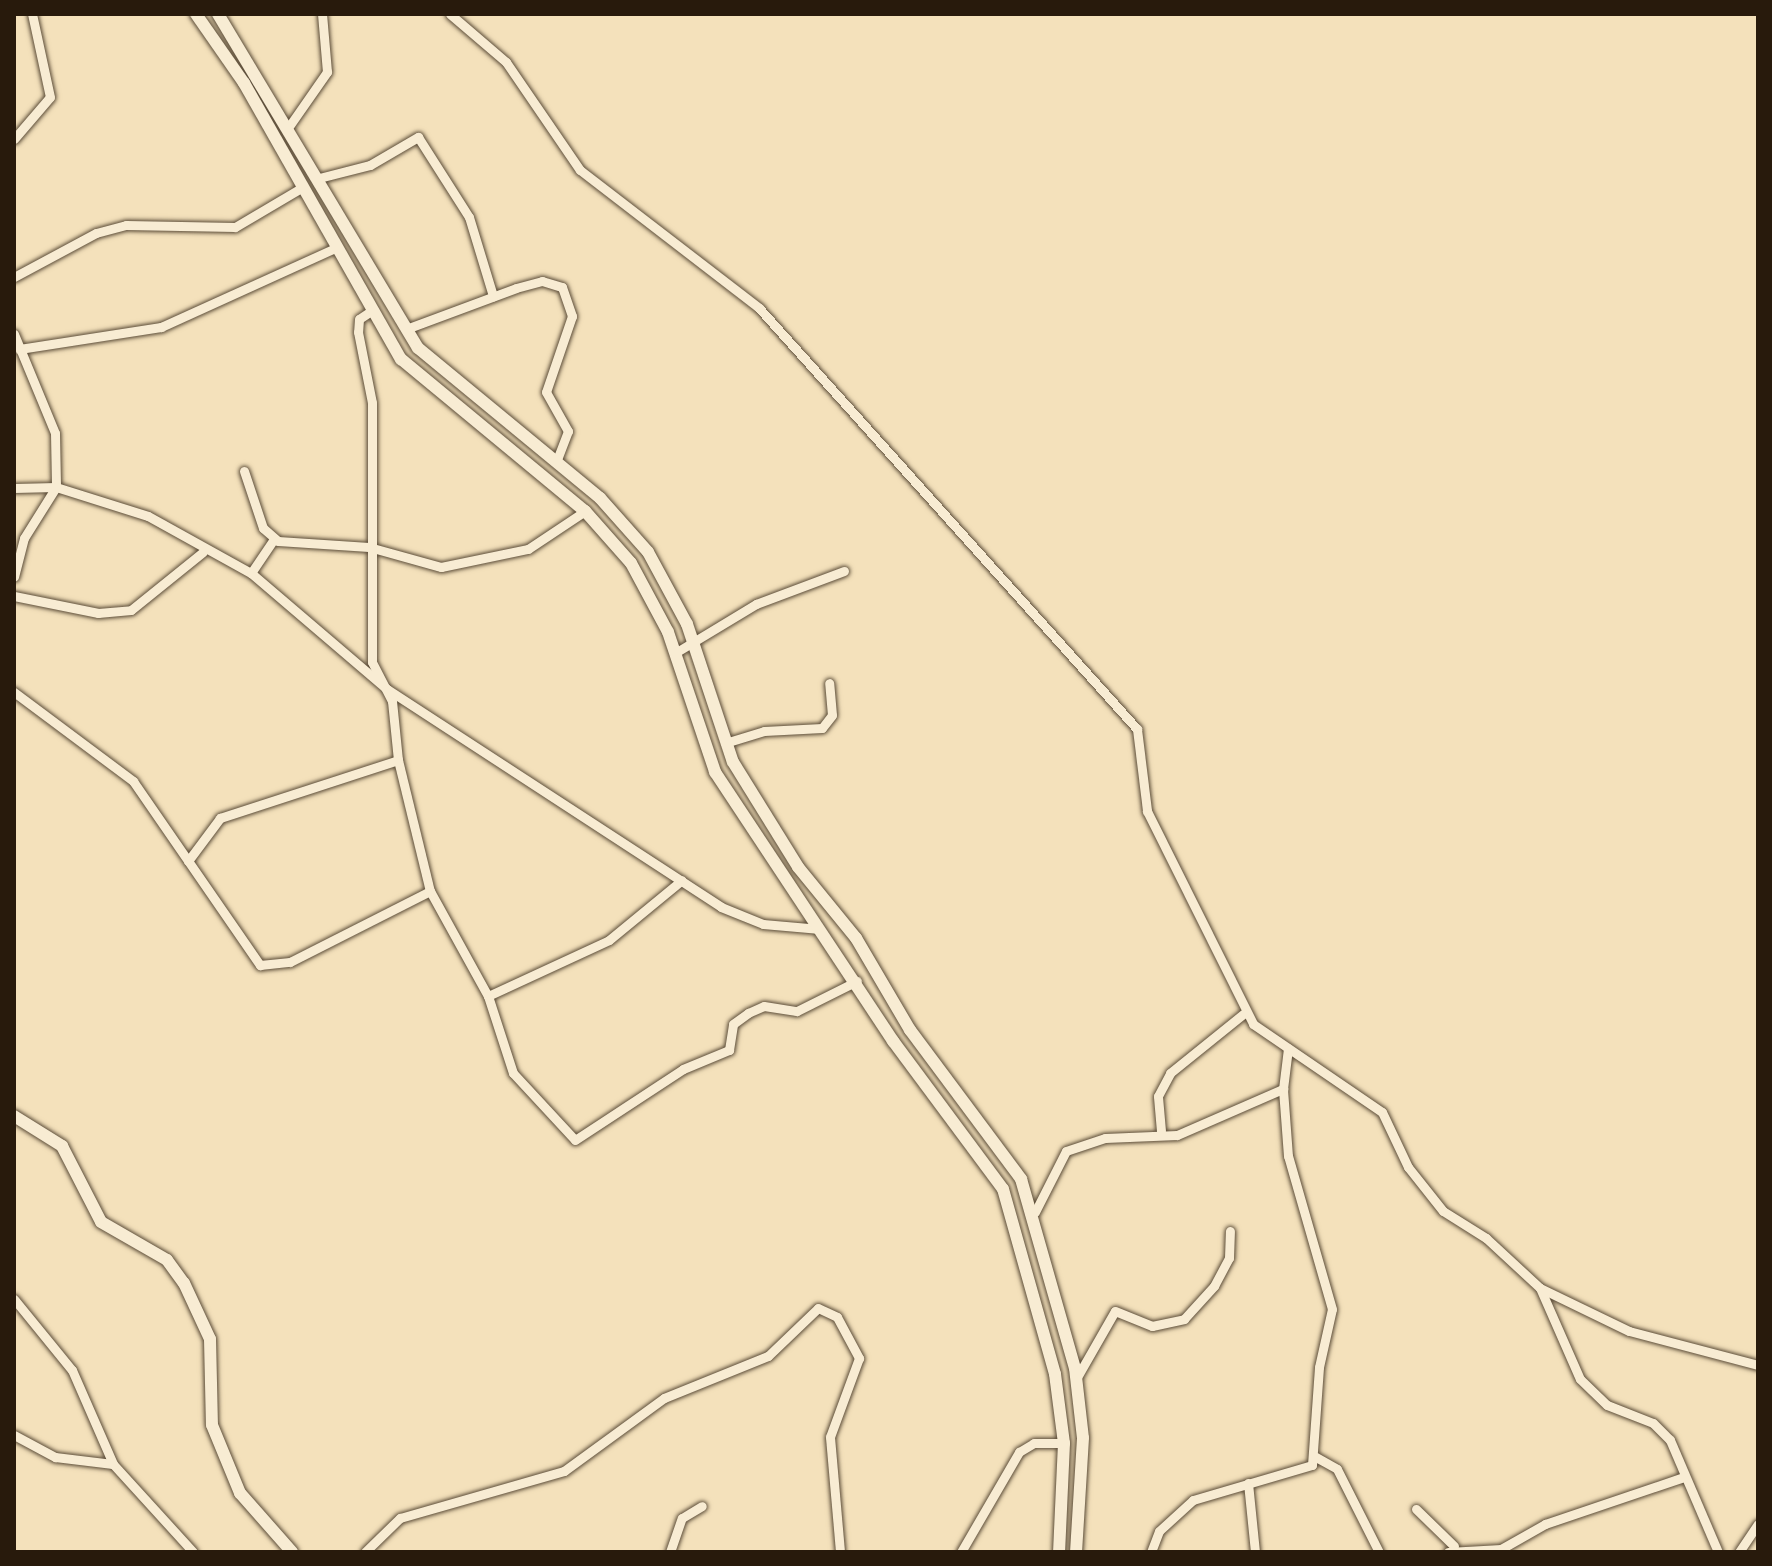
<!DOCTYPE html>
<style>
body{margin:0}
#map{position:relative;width:1772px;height:1566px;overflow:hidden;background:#f4e1bb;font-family:"IM FELL DW Pica",serif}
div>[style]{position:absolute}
.roads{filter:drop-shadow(0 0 2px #5b4c38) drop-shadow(0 0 2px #5b4c38)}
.street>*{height:9px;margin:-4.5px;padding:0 4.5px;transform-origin:4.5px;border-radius:4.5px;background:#f8ecd3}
.secondary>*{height:12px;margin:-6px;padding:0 6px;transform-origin:6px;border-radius:6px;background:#f8ecd3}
span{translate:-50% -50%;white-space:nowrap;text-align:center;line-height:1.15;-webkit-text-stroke:8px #f8ecd3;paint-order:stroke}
.frame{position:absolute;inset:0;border:16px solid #281a0c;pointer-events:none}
</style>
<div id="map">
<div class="roads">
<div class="street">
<div style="left:450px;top:14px;width:74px;rotate:40.6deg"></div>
<div style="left:506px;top:62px;width:131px;rotate:55.6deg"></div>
<div style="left:580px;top:170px;width:226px;rotate:37.6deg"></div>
<div style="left:759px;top:308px;width:566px;rotate:48.08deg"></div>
<div style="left:1137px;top:729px;width:83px;rotate:83deg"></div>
<div style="left:1147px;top:811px;width:238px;rotate:63.5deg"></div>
<div style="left:1253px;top:1024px;width:156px;rotate:34.3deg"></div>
<div style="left:1382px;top:1112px;width:61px;rotate:64.7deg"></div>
<div style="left:1408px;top:1167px;width:56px;rotate:51.5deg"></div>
<div style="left:1443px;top:1211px;width:51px;rotate:32.1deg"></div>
<div style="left:1486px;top:1238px;width:74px;rotate:42.8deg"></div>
<div style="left:1540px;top:1288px;width:99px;rotate:25.8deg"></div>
<div style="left:1629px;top:1331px;width:133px;rotate:14.8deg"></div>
<div style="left:290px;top:125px;width:65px;rotate:-55.1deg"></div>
<div style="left:327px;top:72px;width:58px;rotate:-94.9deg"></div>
<div style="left:14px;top:139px;width:55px;rotate:-49.4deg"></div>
<div style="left:50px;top:97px;width:85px;rotate:-102.2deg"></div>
<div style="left:319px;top:178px;width:53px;rotate:-14.3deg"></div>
<div style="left:370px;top:165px;width:56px;rotate:-30.3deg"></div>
<div style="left:418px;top:137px;width:95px;rotate:57.5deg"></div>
<div style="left:469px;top:217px;width:83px;rotate:73.1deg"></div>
<div style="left:14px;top:277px;width:93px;rotate:-28.2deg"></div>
<div style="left:96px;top:233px;width:31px;rotate:-15deg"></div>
<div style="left:126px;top:225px;width:109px;rotate:1.1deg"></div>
<div style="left:235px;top:227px;width:77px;rotate:-30.6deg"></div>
<div style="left:371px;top:311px;width:14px;rotate:146deg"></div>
<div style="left:359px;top:319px;width:13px;rotate:94deg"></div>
<div style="left:358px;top:332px;width:72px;rotate:78.8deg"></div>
<div style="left:372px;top:403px;width:259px;rotate:90deg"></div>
<div style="left:372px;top:662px;width:44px;rotate:62.9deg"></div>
<div style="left:392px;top:701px;width:59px;rotate:84.2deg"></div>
<div style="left:398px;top:760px;width:135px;rotate:76.3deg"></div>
<div style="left:430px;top:891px;width:120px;rotate:61.1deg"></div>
<div style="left:488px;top:996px;width:133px;rotate:-24.8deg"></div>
<div style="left:609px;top:940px;width:94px;rotate:-39.4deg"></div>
<div style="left:406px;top:329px;width:117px;rotate:-20.4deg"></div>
<div style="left:516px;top:288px;width:27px;rotate:-15deg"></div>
<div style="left:542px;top:281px;width:21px;rotate:17deg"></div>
<div style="left:562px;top:287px;width:31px;rotate:71deg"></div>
<div style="left:572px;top:316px;width:80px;rotate:108.9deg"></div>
<div style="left:546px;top:392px;width:45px;rotate:60.6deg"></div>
<div style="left:568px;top:431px;width:34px;rotate:111deg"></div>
<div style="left:14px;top:334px;width:107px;rotate:67.5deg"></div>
<div style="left:55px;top:433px;width:54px;rotate:88.9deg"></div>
<div style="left:56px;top:487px;width:96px;rotate:17.5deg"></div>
<div style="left:148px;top:516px;width:118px;rotate:29deg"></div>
<div style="left:251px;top:573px;width:179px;rotate:40.5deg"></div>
<div style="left:387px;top:689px;width:399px;rotate:33.1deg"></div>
<div style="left:721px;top:907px;width:45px;rotate:22deg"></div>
<div style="left:763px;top:924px;width:57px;rotate:5deg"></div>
<div style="left:19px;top:349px;width:144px;rotate:-8.8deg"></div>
<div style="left:161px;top:327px;width:191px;rotate:-24.4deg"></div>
<div style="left:244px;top:471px;width:60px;rotate:71.6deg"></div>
<div style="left:263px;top:528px;width:20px;rotate:41deg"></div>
<div style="left:278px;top:541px;width:91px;rotate:3.8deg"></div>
<div style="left:369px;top:547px;width:75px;rotate:15.5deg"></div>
<div style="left:441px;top:567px;width:89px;rotate:-11.7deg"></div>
<div style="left:528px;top:549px;width:69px;rotate:-33.7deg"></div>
<div style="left:14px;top:488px;width:42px;rotate:-1.4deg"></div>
<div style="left:56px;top:487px;width:60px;rotate:122.1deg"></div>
<div style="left:24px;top:538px;width:40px;rotate:104.4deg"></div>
<div style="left:251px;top:573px;width:41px;rotate:-55.9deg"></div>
<div style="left:14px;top:596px;width:86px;rotate:11.4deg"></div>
<div style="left:98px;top:613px;width:33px;rotate:-5deg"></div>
<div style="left:131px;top:610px;width:92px;rotate:-38.9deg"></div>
<div style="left:675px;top:653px;width:95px;rotate:-31.2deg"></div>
<div style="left:756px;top:604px;width:94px;rotate:-20.6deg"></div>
<div style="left:14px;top:692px;width:149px;rotate:36.8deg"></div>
<div style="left:133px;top:781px;width:224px;rotate:55.4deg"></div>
<div style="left:260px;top:965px;width:30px;rotate:-6deg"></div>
<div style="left:290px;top:962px;width:157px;rotate:-26.9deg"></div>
<div style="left:725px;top:743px;width:41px;rotate:-17.1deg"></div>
<div style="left:764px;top:731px;width:58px;rotate:-3deg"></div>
<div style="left:822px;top:728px;width:16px;rotate:-52deg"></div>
<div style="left:832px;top:715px;width:32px;rotate:-95deg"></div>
<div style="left:188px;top:861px;width:54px;rotate:-53.3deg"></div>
<div style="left:220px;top:818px;width:187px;rotate:-18deg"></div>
<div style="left:488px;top:996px;width:81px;rotate:72deg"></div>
<div style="left:513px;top:1073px;width:91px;rotate:47.2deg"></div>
<div style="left:575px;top:1140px;width:129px;rotate:-33.3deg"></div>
<div style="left:683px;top:1069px;width:50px;rotate:-22.4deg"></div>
<div style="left:729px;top:1050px;width:26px;rotate:-81deg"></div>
<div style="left:733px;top:1024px;width:19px;rotate:-36deg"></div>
<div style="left:748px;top:1013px;width:17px;rotate:-24deg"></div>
<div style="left:764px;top:1006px;width:33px;rotate:9deg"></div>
<div style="left:797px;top:1011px;width:67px;rotate:-26.6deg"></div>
<div style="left:1161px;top:1131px;width:35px;rotate:-95deg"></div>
<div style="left:1158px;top:1096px;width:26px;rotate:-62deg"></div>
<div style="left:1170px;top:1073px;width:94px;rotate:-38.9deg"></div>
<div style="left:1035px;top:1212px;width:68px;rotate:-63.1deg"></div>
<div style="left:1066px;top:1151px;width:41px;rotate:-18.4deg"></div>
<div style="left:1105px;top:1138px;width:72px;rotate:-2.4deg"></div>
<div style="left:1177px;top:1135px;width:116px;rotate:-23.5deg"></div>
<div style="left:1540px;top:1288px;width:99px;rotate:66.3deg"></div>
<div style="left:1580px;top:1379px;width:37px;rotate:44deg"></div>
<div style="left:1607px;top:1405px;width:49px;rotate:21.4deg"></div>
<div style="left:1653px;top:1423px;width:24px;rotate:45deg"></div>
<div style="left:1670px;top:1440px;width:122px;rotate:66.8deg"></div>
<div style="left:14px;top:1299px;width:92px;rotate:50.8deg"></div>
<div style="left:72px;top:1370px;width:103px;rotate:66.4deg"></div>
<div style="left:113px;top:1464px;width:119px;rotate:47.7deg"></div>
<div style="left:1076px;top:1379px;width:78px;rotate:-60.2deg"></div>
<div style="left:1115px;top:1311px;width:40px;rotate:22deg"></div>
<div style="left:1152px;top:1326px;width:33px;rotate:-12deg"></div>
<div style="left:1184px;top:1319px;width:45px;rotate:-47.7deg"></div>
<div style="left:1214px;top:1286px;width:32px;rotate:-62deg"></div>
<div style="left:1229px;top:1258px;width:27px;rotate:-88deg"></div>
<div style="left:14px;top:1435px;width:47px;rotate:28.2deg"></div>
<div style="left:55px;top:1457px;width:58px;rotate:6.9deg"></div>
<div style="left:1314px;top:1456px;width:26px;rotate:29deg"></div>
<div style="left:1337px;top:1469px;width:93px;rotate:63.2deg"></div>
<div style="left:1248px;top:1483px;width:69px;rotate:84.2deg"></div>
<div style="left:1416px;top:1509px;width:53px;rotate:44.2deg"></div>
<div style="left:365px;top:1552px;width:49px;rotate:-44.2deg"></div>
<div style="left:400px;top:1518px;width:171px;rotate:-16deg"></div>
<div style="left:564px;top:1471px;width:124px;rotate:-36.1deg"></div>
<div style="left:664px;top:1398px;width:112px;rotate:-22deg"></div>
<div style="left:768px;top:1356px;width:69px;rotate:-43.8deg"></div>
<div style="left:818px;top:1308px;width:21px;rotate:25deg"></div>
<div style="left:837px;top:1317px;width:47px;rotate:61.8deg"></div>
<div style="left:859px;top:1358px;width:84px;rotate:110.2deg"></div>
<div style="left:830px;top:1437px;width:115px;rotate:85deg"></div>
<div style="left:670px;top:1552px;width:36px;rotate:-71deg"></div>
<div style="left:682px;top:1518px;width:23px;rotate:-31deg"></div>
<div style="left:961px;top:1552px;width:116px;rotate:-59.9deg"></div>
<div style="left:1019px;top:1452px;width:17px;rotate:-31deg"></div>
<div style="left:1034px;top:1443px;width:30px"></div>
<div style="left:1151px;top:1552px;width:22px;rotate:-69deg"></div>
<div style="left:1159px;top:1531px;width:46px;rotate:-42.4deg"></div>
<div style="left:1193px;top:1500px;width:124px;rotate:-16.4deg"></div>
<div style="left:1312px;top:1465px;width:98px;rotate:-85.9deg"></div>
<div style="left:1319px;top:1367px;width:59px;rotate:-77.4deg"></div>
<div style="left:1332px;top:1309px;width:159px;rotate:-106deg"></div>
<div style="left:1288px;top:1156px;width:67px;rotate:-94.3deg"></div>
<div style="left:1283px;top:1089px;width:41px;rotate:-83deg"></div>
<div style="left:1448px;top:1552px;width:53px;rotate:-3.2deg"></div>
<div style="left:1501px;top:1549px;width:51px;rotate:-29.6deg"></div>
<div style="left:1545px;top:1524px;width:147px;rotate:-18.7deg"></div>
<div style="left:1739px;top:1552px;width:34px;rotate:-56deg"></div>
</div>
<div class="secondary">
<div style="left:196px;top:14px;width:84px;rotate:55.2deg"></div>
<div style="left:244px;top:83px;width:318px;rotate:60.4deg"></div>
<div style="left:401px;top:359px;width:239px;rotate:39.6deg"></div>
<div style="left:585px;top:511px;width:69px;rotate:48.5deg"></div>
<div style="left:631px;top:563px;width:78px;rotate:61.8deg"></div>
<div style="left:668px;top:632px;width:148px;rotate:71.4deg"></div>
<div style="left:715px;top:772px;width:323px;rotate:56.5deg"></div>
<div style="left:893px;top:1041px;width:184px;rotate:53.4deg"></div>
<div style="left:1003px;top:1189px;width:192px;rotate:74.3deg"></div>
<div style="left:1055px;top:1374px;width:70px;rotate:82.6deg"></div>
<div style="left:1064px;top:1443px;width:109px;rotate:92.6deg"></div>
<div style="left:218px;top:14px;width:389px;rotate:59.1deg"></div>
<div style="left:418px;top:348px;width:236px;rotate:39.5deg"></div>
<div style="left:600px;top:498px;width:72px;rotate:48.4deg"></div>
<div style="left:648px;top:552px;width:82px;rotate:61.6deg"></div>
<div style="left:687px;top:624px;width:145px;rotate:71.6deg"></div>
<div style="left:733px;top:762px;width:123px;rotate:58.2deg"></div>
<div style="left:798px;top:867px;width:92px;rotate:50.8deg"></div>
<div style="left:856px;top:938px;width:107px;rotate:59.6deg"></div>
<div style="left:910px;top:1030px;width:186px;rotate:53.3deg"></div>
<div style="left:1021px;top:1179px;width:197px;rotate:74.1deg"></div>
<div style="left:1075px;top:1368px;width:70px;rotate:83.5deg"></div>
<div style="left:1083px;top:1438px;width:114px;rotate:93.5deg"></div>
<div style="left:14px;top:1116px;width:57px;rotate:32deg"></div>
<div style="left:62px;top:1146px;width:85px;rotate:62.8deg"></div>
<div style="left:101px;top:1222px;width:76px;rotate:29.9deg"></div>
<div style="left:167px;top:1260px;width:29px;rotate:54deg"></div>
<div style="left:184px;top:1283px;width:62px;rotate:65.1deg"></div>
<div style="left:210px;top:1339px;width:86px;rotate:88.7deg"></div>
<div style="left:212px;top:1425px;width:74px;rotate:67.6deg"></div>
<div style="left:240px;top:1493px;width:79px;rotate:48.6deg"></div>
</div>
</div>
<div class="frame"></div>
</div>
